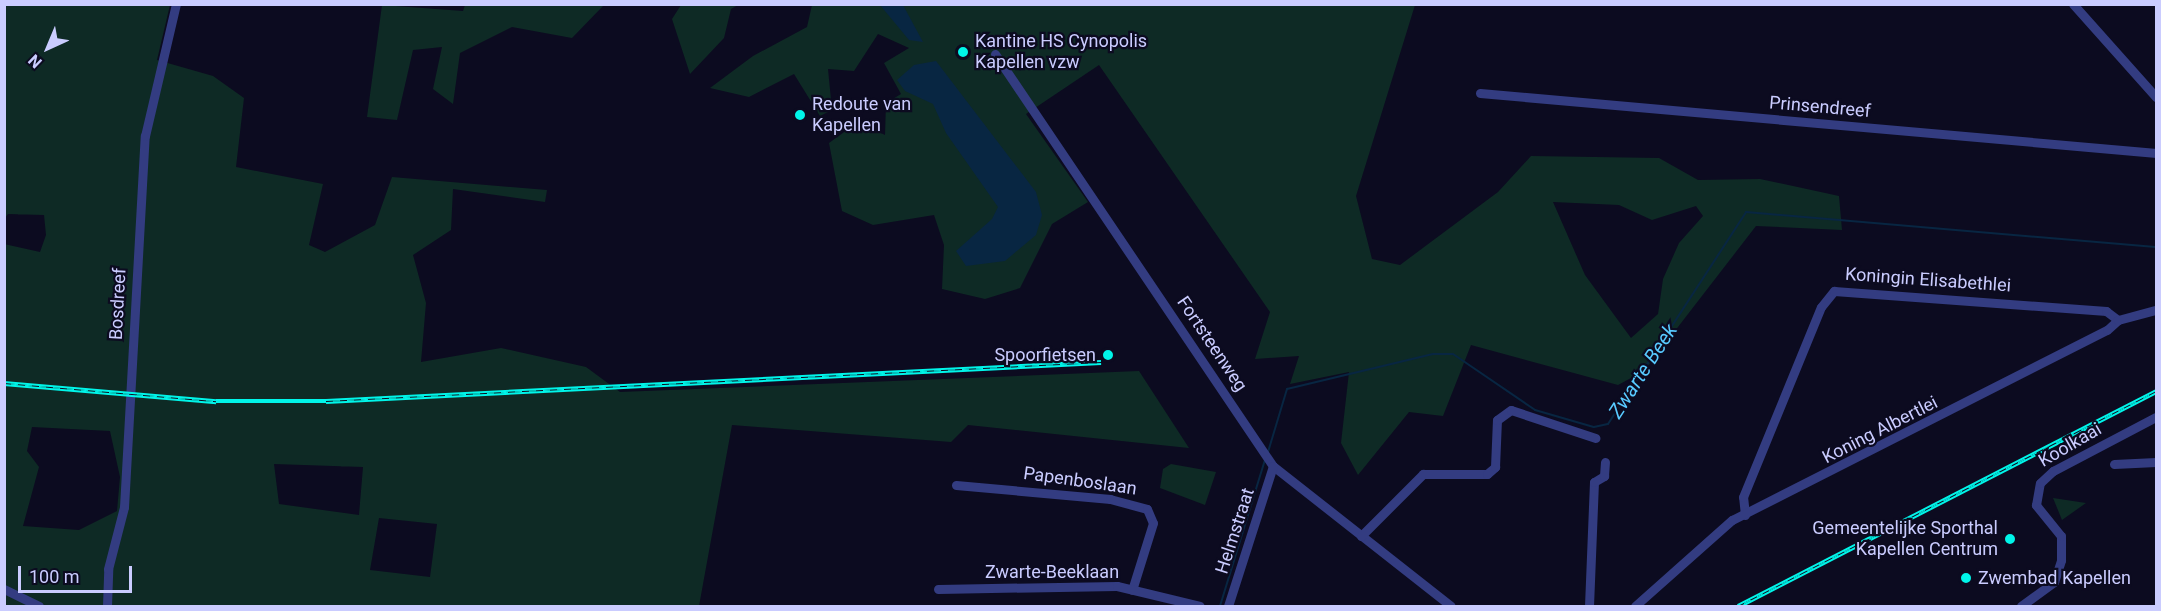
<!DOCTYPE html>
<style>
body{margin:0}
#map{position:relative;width:2161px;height:611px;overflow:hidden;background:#0c0b20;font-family:Roboto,sans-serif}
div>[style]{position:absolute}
.green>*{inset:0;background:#0e2a25}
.water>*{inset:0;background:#082642}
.stream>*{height:2px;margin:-1px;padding:0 1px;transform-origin:1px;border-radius:1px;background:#082642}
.minor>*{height:9px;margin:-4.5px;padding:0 4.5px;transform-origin:4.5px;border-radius:4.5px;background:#333c81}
.rail>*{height:4.5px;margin-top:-2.25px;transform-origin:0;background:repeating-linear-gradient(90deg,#0c0b20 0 7px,#00f5e9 0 14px);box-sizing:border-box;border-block:2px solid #00f5e9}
.dots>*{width:16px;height:16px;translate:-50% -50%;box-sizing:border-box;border:3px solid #0c0b20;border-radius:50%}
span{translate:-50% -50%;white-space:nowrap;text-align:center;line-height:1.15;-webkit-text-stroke:4.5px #0c0b20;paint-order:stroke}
.poi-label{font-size:18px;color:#caccff}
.left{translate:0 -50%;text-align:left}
.right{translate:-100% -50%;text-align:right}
.street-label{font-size:18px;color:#caccff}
.water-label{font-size:20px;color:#58caff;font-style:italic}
.frame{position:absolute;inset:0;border:6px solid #caccff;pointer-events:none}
.north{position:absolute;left:18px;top:18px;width:60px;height:60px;-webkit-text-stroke:4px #0c0b20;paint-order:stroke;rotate:224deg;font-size:16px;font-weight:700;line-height:24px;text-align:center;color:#caccff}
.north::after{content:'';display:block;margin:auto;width:21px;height:27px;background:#caccff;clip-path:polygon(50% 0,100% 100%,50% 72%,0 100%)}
.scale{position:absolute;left:18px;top:566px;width:114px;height:27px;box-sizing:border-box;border:3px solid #caccff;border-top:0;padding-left:8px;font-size:18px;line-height:21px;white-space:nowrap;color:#caccff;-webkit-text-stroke:4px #0c0b20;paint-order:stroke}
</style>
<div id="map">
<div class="green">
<div style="clip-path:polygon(evenodd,5px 5px,170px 5px,157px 60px,213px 76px,244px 98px,236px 167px,323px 184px,309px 245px,325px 252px,375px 225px,392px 177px,547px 190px,545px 202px,453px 189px,451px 230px,413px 255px,426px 303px,421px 362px,501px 348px,586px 367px,620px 392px,1139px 371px,1189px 448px,968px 425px,951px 442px,732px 425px,699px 606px,5px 606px,4px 244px,40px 252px,46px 235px,44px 215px,8px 214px,5px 218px,5px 5px,32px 427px,110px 431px,120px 477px,117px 511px,79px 530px,23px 526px,39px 467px,27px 451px,32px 427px,5px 5px,274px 464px,363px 467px,359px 515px,279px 504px,274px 464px,5px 5px,379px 518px,437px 524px,430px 577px,370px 570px,379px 518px)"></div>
<div style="clip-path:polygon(465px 5px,604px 5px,572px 38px,512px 27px,460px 53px,453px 104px,433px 89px,442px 47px,413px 50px,397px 120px,367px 117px,382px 5px,463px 11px)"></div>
<div style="clip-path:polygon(681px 5px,738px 5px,731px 9px,724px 38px,690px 74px,672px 19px)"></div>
<div style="clip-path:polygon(evenodd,812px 5px,1415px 5px,1356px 196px,1372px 259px,1400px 265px,1498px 192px,1531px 156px,1659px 158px,1698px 180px,1760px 179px,1839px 196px,1842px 230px,1756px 226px,1644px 371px,1618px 385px,1471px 345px,1443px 416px,1409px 412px,1358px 475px,1341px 443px,1349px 372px,1290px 384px,1299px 356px,1255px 359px,1270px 312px,1099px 65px,1026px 114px,1088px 202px,1052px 224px,1020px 288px,985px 299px,942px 289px,944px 245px,934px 215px,873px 225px,842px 211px,829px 143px,858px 122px,885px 135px,886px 103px,901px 94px,884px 63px,909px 48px,878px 34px,854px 71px,828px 69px,832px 110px,820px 116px,794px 74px,749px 97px,710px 88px,753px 56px,807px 27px,812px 5px,1553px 202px,1619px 205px,1652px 220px,1696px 206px,1703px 216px,1679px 243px,1663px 279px,1658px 314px,1631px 338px,1585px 275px,1553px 202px)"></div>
<div style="clip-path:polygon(1171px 464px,1216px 472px,1205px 505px,1160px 488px,1163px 469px)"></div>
<div style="clip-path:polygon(2053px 498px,2086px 503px,2062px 520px)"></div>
</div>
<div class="water">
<div style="clip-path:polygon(880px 5px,903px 5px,923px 42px,909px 40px)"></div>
<div style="clip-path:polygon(936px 61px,1036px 192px,1042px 215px,1036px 235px,1005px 261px,966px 266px,956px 251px,992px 219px,998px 207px,946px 133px,933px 104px,905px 91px,897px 80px,914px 65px)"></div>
</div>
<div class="stream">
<div style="left:1268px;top:452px;width:66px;rotate:-73.2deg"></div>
<div style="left:1287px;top:389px;width:150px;rotate:-13.5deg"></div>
<div style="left:1433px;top:354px;width:20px"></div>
<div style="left:1453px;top:354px;width:99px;rotate:34.3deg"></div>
<div style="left:1535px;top:410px;width:61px;rotate:16.1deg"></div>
<div style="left:1594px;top:427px;width:14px;rotate:-12deg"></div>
<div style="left:1608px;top:424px;width:253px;rotate:-56.9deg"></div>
<div style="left:1746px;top:212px;width:411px;rotate:4.9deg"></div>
<div style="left:1220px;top:606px;width:153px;rotate:-72.9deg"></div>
</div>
<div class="minor">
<div style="left:2073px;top:4px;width:125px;rotate:48.3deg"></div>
<div style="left:995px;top:54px;width:497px;rotate:56deg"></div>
<div style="left:1273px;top:466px;width:226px;rotate:38.2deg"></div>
<div style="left:1480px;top:93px;width:679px;rotate:5.07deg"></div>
<div style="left:2114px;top:464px;width:42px;rotate:-2.7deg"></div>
<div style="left:956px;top:485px;width:155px;rotate:5.2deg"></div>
<div style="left:1110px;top:499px;width:38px;rotate:15deg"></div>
<div style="left:1147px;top:509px;width:15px;rotate:67deg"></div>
<div style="left:1153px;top:523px;width:70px;rotate:107.4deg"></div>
<div style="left:1745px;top:515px;width:18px;rotate:-96deg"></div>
<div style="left:1743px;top:497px;width:205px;rotate:-67.7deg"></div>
<div style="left:1821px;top:307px;width:21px;rotate:-51deg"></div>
<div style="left:1834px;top:291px;width:273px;rotate:4.2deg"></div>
<div style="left:2106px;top:311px;width:15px;rotate:37deg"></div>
<div style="left:1361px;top:536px;width:88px;rotate:-45deg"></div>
<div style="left:1423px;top:474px;width:64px"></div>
<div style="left:1487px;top:474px;width:11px;rotate:-41deg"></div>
<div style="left:1495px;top:467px;width:47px;rotate:-87.6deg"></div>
<div style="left:1497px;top:420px;width:17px;rotate:-36deg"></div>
<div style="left:1511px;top:410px;width:89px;rotate:18.4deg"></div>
<div style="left:4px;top:589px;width:39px;rotate:26deg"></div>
<div style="left:938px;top:589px;width:179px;rotate:-1deg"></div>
<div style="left:1117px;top:586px;width:85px;rotate:13.5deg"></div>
<div style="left:107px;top:606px;width:37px;rotate:-88deg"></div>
<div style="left:108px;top:569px;width:64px;rotate:-75.5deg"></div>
<div style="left:124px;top:507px;width:372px;rotate:-86.8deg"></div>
<div style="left:145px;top:136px;width:136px;rotate:-76.8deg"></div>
<div style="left:1228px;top:606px;width:147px;rotate:-72.2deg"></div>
<div style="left:1589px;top:606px;width:124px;rotate:-87.7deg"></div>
<div style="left:1594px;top:482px;width:12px;rotate:-31deg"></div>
<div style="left:1604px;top:476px;width:14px;rotate:-86deg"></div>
<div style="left:1635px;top:606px;width:130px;rotate:-41.6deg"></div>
<div style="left:1732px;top:520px;width:420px;rotate:-26.9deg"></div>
<div style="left:2107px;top:330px;width:15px;rotate:-42deg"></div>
<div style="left:2118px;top:320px;width:39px;rotate:-15deg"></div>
<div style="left:2021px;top:606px;width:41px;rotate:-36deg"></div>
<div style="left:2054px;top:582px;width:23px;rotate:-72deg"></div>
<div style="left:2061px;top:560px;width:24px;rotate:-90deg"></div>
<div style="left:2061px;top:536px;width:40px;rotate:-129deg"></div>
<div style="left:2036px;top:505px;width:22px;rotate:-80deg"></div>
<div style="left:2040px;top:483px;width:18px;rotate:-43deg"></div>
<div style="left:2053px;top:471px;width:116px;rotate:-27.7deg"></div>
</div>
<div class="rail">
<div style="left:4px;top:383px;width:213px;rotate:4.9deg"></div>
<div style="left:216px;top:401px;width:110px"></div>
<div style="left:326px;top:401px;width:776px;rotate:-2.88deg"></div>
<div style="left:1738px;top:606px;width:470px;rotate:-27.2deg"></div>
</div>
<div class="dots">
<div style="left:963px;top:52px;background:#00f5e9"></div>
<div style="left:800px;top:115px;background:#00f5e9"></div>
<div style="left:1108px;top:355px;background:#00f5e9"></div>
<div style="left:2010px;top:539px;background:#00f5e9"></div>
<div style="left:1966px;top:578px;background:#00f5e9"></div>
</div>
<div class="poi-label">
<span class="left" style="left:975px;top:52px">Kantine HS Cynopolis<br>Kapellen vzw</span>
<span class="left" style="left:812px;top:115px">Redoute van<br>Kapellen</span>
<span class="right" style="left:1096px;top:355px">Spoorfietsen</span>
<span class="right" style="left:1998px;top:539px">Gemeentelijke Sporthal<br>Kapellen Centrum</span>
<span class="left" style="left:1978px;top:578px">Zwembad Kapellen</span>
</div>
<div class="street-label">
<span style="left:1820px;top:107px;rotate:5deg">Prinsendreef</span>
<span style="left:1928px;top:280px;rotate:4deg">Koningin Elisabethlei</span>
<span style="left:118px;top:304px;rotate:-87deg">Bosdreef</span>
<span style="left:1212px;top:344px;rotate:56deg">Fortsteenweg</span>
<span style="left:1880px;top:430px;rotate:-27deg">Koning Albertlei</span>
<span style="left:2070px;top:445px;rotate:-30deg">Koolkaai</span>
<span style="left:1080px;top:481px;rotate:8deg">Papenboslaan</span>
<span style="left:1235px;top:531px;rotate:-72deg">Helmstraat</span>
<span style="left:1052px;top:572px">Zwarte-Beeklaan</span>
</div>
<div class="water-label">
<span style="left:1643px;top:371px;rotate:-57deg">Zwarte Beek</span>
</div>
<div class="frame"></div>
<div class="north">N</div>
<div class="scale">100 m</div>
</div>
